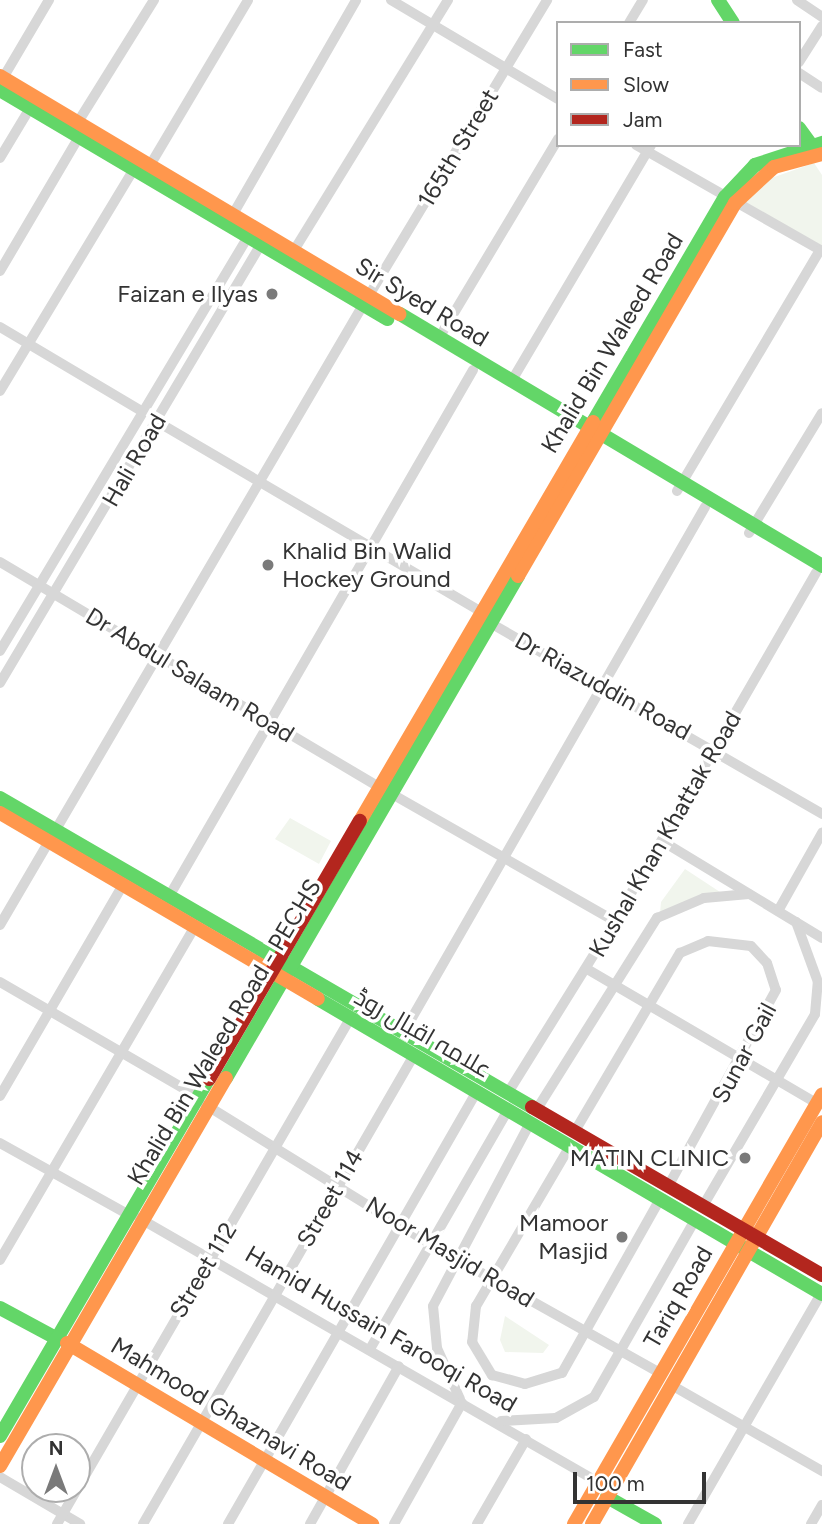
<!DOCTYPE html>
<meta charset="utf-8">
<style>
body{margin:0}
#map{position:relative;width:822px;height:1524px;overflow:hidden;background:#fff;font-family:Figtree,Cairo,sans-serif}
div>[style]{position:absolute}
.green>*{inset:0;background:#f1f5ed}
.street>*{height:10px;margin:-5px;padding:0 5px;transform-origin:5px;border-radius:5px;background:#d7d7d7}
.fast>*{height:14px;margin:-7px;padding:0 7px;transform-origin:7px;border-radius:7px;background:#63d668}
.slow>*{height:14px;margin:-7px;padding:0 7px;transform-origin:7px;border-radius:7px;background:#ff974d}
.jam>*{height:14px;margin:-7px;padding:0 7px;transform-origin:7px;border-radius:7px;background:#b3261e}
.dots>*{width:19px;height:19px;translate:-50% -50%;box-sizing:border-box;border:4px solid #fff;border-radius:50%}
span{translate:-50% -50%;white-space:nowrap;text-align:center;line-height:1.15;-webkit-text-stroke:7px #fff;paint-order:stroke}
.street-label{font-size:24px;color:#333}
.poi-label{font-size:24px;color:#333}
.right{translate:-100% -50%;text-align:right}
.left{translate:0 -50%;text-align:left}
.legend{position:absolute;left:556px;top:21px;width:245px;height:126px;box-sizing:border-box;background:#fff;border:2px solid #adadad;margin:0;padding:9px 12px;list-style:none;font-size:21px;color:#333}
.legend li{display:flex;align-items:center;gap:14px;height:35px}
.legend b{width:35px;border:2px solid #adadad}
.north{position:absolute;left:21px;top:1433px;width:70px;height:70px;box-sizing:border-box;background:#fff;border:2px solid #adadad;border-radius:50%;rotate:0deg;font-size:19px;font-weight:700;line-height:28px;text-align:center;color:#333}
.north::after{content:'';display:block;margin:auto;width:24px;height:32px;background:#7a7a7a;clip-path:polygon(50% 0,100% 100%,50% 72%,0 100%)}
.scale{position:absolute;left:573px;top:1472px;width:133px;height:32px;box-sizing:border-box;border:4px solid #333;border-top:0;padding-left:9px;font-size:21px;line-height:24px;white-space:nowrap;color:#333;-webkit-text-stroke:5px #fff;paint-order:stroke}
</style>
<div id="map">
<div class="green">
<div style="clip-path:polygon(814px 163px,822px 175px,822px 251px,739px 206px,763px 181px)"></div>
<div style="clip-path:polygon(290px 818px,331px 841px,319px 864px,275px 839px)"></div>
<div style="clip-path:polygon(685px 869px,720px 892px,660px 913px,661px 902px)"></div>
<div style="clip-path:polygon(505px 1316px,549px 1345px,543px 1353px,505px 1352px,500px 1340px)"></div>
</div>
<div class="street">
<div style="left:391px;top:0;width:194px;rotate:30.7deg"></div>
<div style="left:797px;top:0;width:30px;rotate:34deg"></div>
<div style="left:629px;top:23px;width:27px;rotate:-59deg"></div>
<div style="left:799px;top:62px;width:43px;rotate:-57.4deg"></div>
<div style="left:799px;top:73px;width:27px;rotate:33deg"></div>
<div style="left:3px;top:78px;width:91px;rotate:-59.5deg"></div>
<div style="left:78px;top:122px;width:144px;rotate:-58.1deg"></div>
<div style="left:636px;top:145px;width:214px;rotate:29.7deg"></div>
<div style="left:0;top:158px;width:58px;rotate:-59deg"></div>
<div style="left:149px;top:167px;width:194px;rotate:-59.3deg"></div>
<div style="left:232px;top:216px;width:249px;rotate:-60.1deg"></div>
<div style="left:293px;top:252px;width:296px;rotate:-58.4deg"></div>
<div style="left:0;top:271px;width:156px;rotate:-59.5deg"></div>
<div style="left:368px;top:297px;width:347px;rotate:-58.9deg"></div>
<div style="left:0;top:327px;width:166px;rotate:30.7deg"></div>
<div style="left:439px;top:338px;width:232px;rotate:-59.1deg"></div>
<div style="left:511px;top:382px;width:275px;rotate:-59.4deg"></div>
<div style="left:0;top:391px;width:259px;rotate:-58.9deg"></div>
<div style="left:156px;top:421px;width:376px;rotate:30.4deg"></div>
<div style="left:677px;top:491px;width:280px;rotate:-59.3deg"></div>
<div style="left:749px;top:533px;width:140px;rotate:-58.7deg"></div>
<div style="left:0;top:562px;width:443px;rotate:30.7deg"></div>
<div style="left:492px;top:624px;width:381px;rotate:29.9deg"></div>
<div style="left:0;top:651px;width:486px;rotate:-59.1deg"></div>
<div style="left:0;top:683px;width:517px;rotate:-59.26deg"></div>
<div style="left:392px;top:794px;width:257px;rotate:29.7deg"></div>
<div style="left:662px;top:841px;width:187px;rotate:31.2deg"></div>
<div style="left:167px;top:900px;width:612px;rotate:-60deg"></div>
<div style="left:778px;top:911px;width:90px;rotate:-60.6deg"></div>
<div style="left:0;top:925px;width:718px;rotate:-59.65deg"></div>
<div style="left:587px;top:969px;width:265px;rotate:30.3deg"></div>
<div style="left:0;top:982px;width:229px;rotate:30.1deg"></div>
<div style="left:405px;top:1030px;width:603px;rotate:-60.16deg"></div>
<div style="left:509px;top:1091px;width:200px;rotate:-58.1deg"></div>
<div style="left:615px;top:921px;width:402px;rotate:-60deg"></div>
<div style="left:0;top:1096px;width:243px;rotate:-59.8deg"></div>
<div style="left:206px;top:1105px;width:264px;rotate:31.8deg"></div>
<div style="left:430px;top:1244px;width:264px;rotate:29.3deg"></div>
<div style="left:537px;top:1109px;width:226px;rotate:-57.9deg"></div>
<div style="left:657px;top:918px;width:51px;rotate:-23.1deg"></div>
<div style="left:704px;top:898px;width:45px;rotate:-5.1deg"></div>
<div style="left:575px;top:1131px;width:207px;rotate:-59.5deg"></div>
<div style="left:680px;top:953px;width:30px;rotate:-23deg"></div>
<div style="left:708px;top:941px;width:43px;rotate:6.6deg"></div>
<div style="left:751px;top:946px;width:23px;rotate:47deg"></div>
<div style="left:767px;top:963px;width:28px;rotate:72deg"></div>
<div style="left:776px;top:990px;width:222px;rotate:118.8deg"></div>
<div style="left:0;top:1143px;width:144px;rotate:29.1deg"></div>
<div style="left:570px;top:1146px;width:186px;rotate:120.4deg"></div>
<div style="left:476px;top:1306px;width:36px;rotate:96deg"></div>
<div style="left:472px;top:1342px;width:39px;rotate:59deg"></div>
<div style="left:492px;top:1375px;width:34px;rotate:15deg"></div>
<div style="left:525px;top:1384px;width:39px;rotate:-17deg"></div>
<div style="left:562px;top:1373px;width:200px;rotate:-60.6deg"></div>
<div style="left:703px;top:1206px;width:222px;rotate:-59.7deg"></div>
<div style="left:815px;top:1014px;width:32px;rotate:-85deg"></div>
<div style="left:818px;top:982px;width:64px;rotate:-110.1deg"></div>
<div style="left:139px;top:1218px;width:530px;rotate:29.91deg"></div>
<div style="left:0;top:1260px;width:387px;rotate:-59.7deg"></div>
<div style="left:370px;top:1349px;width:276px;rotate:-60deg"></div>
<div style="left:673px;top:1386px;width:172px;rotate:29.7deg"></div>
<div style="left:460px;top:1399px;width:56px;rotate:-114.3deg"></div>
<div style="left:437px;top:1348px;width:42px;rotate:-95.4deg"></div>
<div style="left:433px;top:1306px;width:207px;rotate:-62.1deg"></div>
<div style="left:501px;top:1421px;width:55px;rotate:-3.1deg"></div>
<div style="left:556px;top:1418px;width:43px;rotate:-28.9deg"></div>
<div style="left:594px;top:1397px;width:204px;rotate:-60.3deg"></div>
<div style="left:0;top:1477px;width:93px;rotate:30.4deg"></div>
<div style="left:57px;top:1524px;width:586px;rotate:-59.89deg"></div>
<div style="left:143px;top:1524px;width:542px;rotate:-59.98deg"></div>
<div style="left:228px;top:1524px;width:499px;rotate:-60.1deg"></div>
<div style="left:310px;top:1524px;width:181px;rotate:-60.6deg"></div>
<div style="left:394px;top:1524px;width:139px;rotate:-60.7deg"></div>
<div style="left:477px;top:1524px;width:98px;rotate:-60deg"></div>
<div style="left:688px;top:1524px;width:268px;rotate:-60deg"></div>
<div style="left:811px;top:1524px;width:22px;rotate:-60deg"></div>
</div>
<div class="fast">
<div style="left:718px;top:0;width:27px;rotate:57deg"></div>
<div style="left:0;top:90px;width:450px;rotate:30.6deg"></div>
<div style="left:799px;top:128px;width:22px;rotate:54deg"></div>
<div style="left:400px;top:314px;width:492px;rotate:30.8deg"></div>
<div style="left:593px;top:422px;width:261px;rotate:-59.6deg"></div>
<div style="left:725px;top:197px;width:44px;rotate:-46.8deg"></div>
<div style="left:755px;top:165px;width:71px;rotate:-18.2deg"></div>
<div style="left:0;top:798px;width:615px;rotate:30.15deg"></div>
<div style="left:318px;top:999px;width:584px;rotate:30.34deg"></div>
<div style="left:226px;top:1078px;width:581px;rotate:-59.81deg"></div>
<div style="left:0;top:1308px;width:61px;rotate:28.2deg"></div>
<div style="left:0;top:1436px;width:414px;rotate:-59.7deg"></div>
<div style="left:607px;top:1497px;width:55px;rotate:29.4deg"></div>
</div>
<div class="slow">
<div style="left:0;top:76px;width:465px;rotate:30.8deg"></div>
<div style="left:518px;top:576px;width:432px;rotate:-59.8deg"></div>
<div style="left:735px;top:203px;width:53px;rotate:-42.7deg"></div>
<div style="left:774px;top:167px;width:50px;rotate:-15.2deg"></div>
<div style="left:0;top:813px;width:368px;rotate:30.3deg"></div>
<div style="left:360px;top:821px;width:462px;rotate:-59.7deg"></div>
<div style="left:67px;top:1343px;width:355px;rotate:30.7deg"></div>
<div style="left:0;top:1466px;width:449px;rotate:-59.8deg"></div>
<div style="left:574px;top:1524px;width:496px;rotate:-60deg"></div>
<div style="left:592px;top:1524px;width:463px;rotate:-60.2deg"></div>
</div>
<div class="jam">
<div style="left:209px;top:1079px;width:299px;rotate:-59.7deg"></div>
<div style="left:532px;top:1107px;width:335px;rotate:30.1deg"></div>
</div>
<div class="dots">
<div style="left:272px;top:294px;background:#7a7a7a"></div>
<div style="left:268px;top:565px;background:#7a7a7a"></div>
<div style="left:745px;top:1158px;background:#7a7a7a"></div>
<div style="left:622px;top:1237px;background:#7a7a7a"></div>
</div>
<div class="street-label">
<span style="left:458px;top:148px;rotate:-59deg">165th Street</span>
<span style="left:422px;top:302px;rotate:31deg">Sir Syed Road</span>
<span style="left:612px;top:343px;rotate:-59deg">Khalid Bin Waleed Road</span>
<span style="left:134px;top:460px;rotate:-60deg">Hali Road</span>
<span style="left:190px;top:675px;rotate:31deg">Dr Abdul Salaam Road</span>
<span style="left:603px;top:686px;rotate:29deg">Dr Riazuddin Road</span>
<span style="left:665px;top:834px;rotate:-60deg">Kushal Khan Khattak Road</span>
<span style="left:224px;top:1032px;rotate:-59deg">Khalid Bin Waleed Road - PECHS</span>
<span style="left:423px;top:1033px;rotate:30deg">علامہ اقبال روڈ</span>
<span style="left:744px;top:1053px;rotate:-62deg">Sunar Gail</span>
<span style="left:330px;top:1198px;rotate:-60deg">Street 114</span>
<span style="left:450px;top:1252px;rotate:31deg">Noor Masjid Road</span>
<span style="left:203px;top:1270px;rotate:-59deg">Street 112</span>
<span style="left:678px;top:1297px;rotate:-60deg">Tariq Road</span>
<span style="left:381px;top:1329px;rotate:30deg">Hamid Hussain Farooqi Road</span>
<span style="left:231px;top:1414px;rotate:31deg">Mahmood Ghaznavi Road</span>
</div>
<div class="poi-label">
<span class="right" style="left:258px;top:294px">Faizan e Ilyas</span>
<span class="left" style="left:282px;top:565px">Khalid Bin Walid<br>Hockey Ground</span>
<span class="right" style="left:729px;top:1158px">MATIN CLINIC</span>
<span class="right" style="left:608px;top:1237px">Mamoor<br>Masjid</span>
</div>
<ul class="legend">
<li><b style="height:9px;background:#63d668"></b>Fast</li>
<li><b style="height:9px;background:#ff974d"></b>Slow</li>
<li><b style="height:9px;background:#b3261e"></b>Jam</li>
</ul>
<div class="north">N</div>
<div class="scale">100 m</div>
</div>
